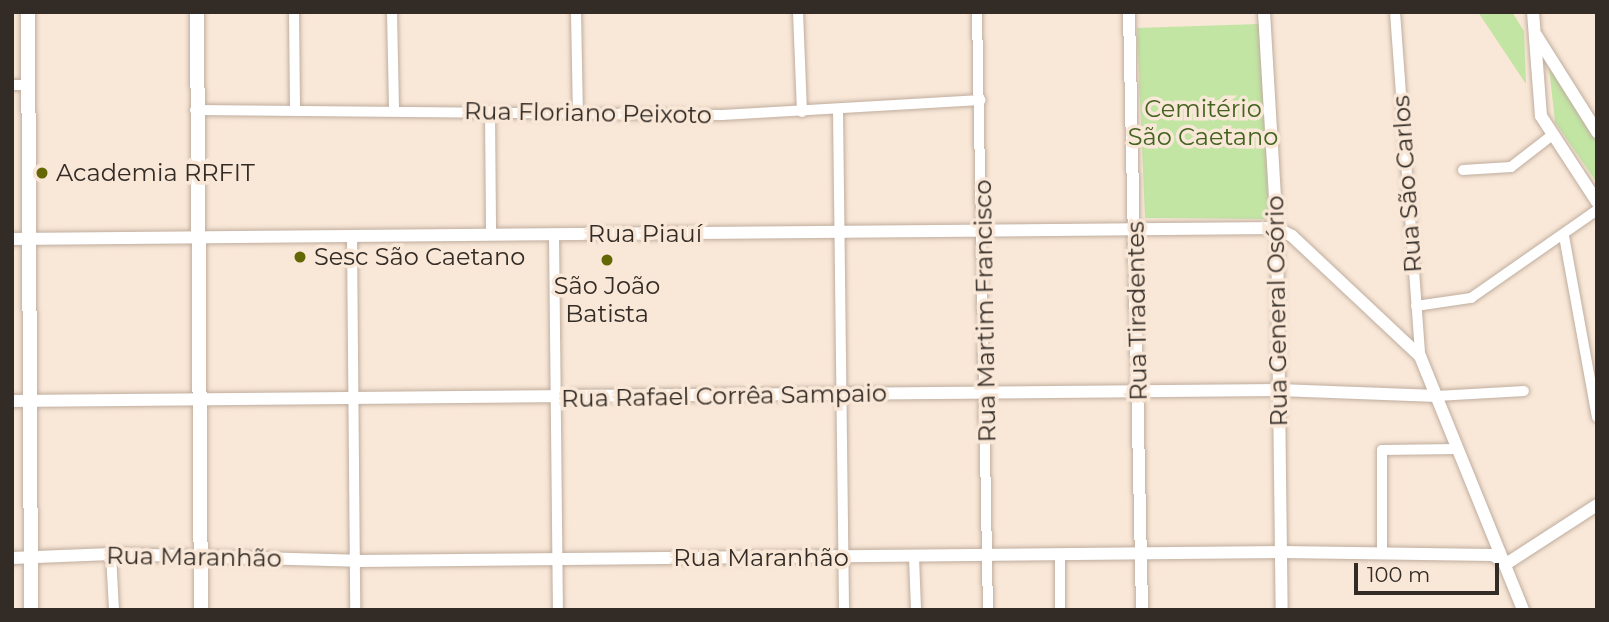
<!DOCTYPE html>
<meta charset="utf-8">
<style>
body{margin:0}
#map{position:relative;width:1609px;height:622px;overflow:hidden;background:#f9e7d7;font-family:Montserrat,sans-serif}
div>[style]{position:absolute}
.green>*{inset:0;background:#c2e5a4}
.roads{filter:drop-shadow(0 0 2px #bfad9e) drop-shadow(0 0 2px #bfad9e)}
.minor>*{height:10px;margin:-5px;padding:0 5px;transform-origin:5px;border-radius:5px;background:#fff}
.tertiary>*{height:12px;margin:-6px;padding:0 6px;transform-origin:6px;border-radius:6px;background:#fff}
.secondary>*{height:14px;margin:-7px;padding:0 7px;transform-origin:7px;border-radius:7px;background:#fff}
.dots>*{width:19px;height:19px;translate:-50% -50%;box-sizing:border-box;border:4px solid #f9e7d7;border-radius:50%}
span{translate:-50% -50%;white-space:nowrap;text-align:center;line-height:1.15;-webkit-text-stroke:7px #f9e7d7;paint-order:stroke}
.park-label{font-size:24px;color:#42631e}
.street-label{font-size:24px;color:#332c26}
.poi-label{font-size:24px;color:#332c26}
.left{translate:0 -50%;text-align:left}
.frame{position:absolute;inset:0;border:14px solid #332c26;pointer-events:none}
.scale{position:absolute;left:1354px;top:563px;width:145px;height:32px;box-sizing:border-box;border:4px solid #332c26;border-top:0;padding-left:9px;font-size:21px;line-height:24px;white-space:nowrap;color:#332c26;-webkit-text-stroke:5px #f9e7d7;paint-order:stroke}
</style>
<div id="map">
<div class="green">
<div style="clip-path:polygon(1478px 12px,1512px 12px,1524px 31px,1526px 84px)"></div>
<div style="clip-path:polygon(1260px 24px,1269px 219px,1145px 218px,1137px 28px)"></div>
<div style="clip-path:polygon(1549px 67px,1597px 138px,1597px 183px,1555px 122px)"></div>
</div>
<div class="roads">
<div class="minor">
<div style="left:294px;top:12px;width:97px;rotate:89.4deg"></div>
<div style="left:392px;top:12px;width:98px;rotate:88.8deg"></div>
<div style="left:576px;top:12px;width:101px;rotate:88.9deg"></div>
<div style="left:798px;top:12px;width:100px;rotate:87.7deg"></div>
<div style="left:977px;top:12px;width:598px;rotate:88.95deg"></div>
<div style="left:1395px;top:12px;width:345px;rotate:85.8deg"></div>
<div style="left:12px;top:85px;width:17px"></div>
<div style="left:195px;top:110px;width:527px;rotate:0.54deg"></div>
<div style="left:722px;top:115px;width:259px;rotate:-3.3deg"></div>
<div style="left:838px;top:110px;width:500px;rotate:89.31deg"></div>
<div style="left:490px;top:111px;width:124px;rotate:89.5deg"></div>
<div style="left:1463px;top:170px;width:48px;rotate:-3.6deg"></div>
<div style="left:1511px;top:167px;width:51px;rotate:-37.8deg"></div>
<div style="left:554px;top:234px;width:376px;rotate:89.4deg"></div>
<div style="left:1564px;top:236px;width:184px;rotate:79.7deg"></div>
<div style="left:352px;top:237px;width:373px;rotate:89.5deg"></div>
<div style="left:1416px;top:306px;width:56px;rotate:-8.3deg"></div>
<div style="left:1471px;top:298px;width:154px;rotate:-34.9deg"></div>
<div style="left:1437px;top:396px;width:87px;rotate:-3.3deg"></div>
<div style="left:1382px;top:553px;width:103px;rotate:-90deg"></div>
<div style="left:1382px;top:450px;width:76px;rotate:-0.8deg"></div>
<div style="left:111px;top:554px;width:56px;rotate:86.9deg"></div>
<div style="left:1060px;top:556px;width:54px;rotate:90deg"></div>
<div style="left:914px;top:557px;width:53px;rotate:87.8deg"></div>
</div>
<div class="tertiary">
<div style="left:1129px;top:12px;width:598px;rotate:88.75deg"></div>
<div style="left:1264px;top:12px;width:216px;rotate:86.6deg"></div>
<div style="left:1277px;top:228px;width:382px;rotate:89.3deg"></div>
<div style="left:1533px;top:12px;width:104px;rotate:85.6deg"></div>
<div style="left:1541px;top:116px;width:103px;rotate:56.9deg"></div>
<div style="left:1536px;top:35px;width:115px;rotate:57.8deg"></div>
<div style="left:12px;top:239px;width:1265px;rotate:-0.5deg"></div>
<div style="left:1277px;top:228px;width:17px;rotate:28deg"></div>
<div style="left:1292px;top:236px;width:175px;rotate:43.2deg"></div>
<div style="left:1420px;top:356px;width:274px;rotate:67.9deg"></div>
<div style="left:12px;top:401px;width:1267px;rotate:-0.5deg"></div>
<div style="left:1279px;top:390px;width:158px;rotate:2.2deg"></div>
<div style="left:12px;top:558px;width:99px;rotate:-2.3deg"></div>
<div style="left:111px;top:554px;width:246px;rotate:1.6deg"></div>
<div style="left:357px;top:561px;width:925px;rotate:-0.56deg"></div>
<div style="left:1282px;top:552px;width:211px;rotate:0.8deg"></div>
<div style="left:1493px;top:555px;width:16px;rotate:35deg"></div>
<div style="left:1506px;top:564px;width:108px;rotate:-33deg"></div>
</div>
<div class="secondary">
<div style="left:28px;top:12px;width:598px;rotate:89.71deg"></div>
<div style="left:197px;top:12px;width:598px;rotate:89.62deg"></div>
</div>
</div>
<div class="dots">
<div style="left:42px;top:173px;background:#636805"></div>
<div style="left:300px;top:257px;background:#636805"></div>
<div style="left:607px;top:260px;background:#636805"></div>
</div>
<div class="park-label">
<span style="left:1203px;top:123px">Cemitério<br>São Caetano</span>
</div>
<div class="street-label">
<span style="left:588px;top:113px;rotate:1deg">Rua Floriano Peixoto</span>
<span style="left:1407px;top:184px;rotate:-94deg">Rua São Carlos</span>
<span style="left:645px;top:234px">Rua Piauí</span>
<span style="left:985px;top:311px;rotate:-91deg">Rua Martim Francisco</span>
<span style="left:1137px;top:311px;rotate:-91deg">Rua Tiradentes</span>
<span style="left:1277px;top:311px;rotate:-91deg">Rua General Osório</span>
<span style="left:724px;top:396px;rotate:-1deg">Rua Rafael Corrêa Sampaio</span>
<span style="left:194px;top:557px;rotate:1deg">Rua Maranhão</span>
<span style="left:761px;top:558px">Rua Maranhão</span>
</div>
<div class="poi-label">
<span class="left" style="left:56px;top:173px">Academia RRFIT</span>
<span class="left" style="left:314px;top:257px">Sesc São Caetano</span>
<span style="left:607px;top:300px">São João<br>Batista</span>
</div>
<div class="frame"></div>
<div class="scale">100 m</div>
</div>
